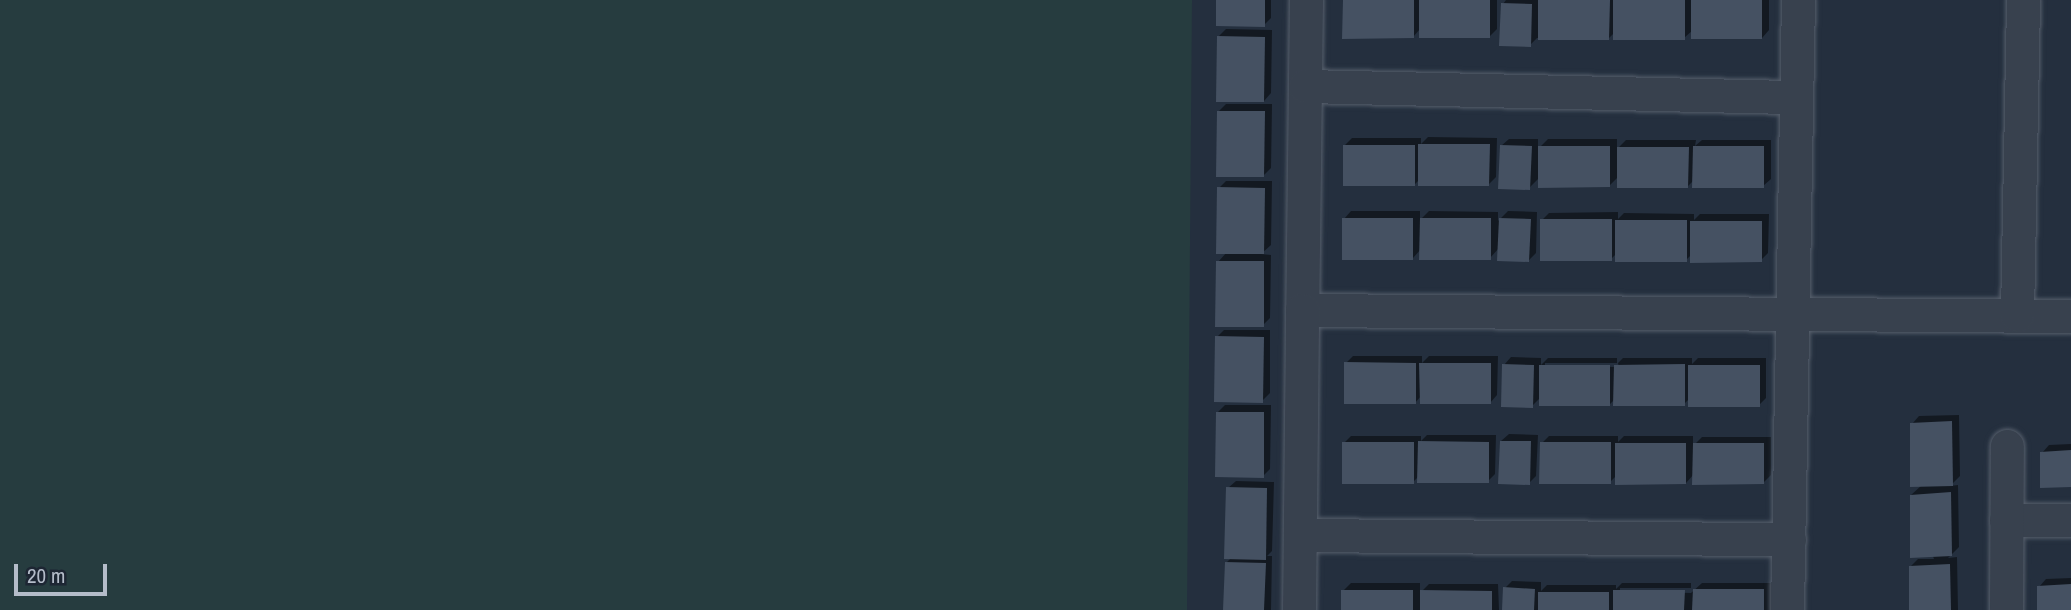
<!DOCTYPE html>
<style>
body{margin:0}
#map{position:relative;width:2071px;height:610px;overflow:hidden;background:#242f3e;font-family:"Archivo Narrow",sans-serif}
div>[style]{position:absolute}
.green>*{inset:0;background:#263c3f}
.shadow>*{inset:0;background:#0007}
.building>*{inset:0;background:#455162}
.roads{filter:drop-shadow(0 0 2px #565f6c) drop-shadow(0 0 2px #565f6c)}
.street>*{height:33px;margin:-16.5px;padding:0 16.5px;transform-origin:16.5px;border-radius:16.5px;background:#38414e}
span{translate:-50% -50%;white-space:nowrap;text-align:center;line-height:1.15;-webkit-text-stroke:5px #1d2633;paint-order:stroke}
.scale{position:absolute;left:14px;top:564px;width:93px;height:32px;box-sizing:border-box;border:4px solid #b4bcc9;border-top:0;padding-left:9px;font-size:21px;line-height:24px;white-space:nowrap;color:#b4bcc9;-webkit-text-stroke:5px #1d2633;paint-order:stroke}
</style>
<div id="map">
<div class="green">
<div style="clip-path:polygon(0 0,1192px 0,1187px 610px,0 610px)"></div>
</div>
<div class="shadow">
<div style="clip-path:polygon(1218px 0,1271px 0,1271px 18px,1264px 25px)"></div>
<div style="clip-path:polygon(1344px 0,1497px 0,1497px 29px,1489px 37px,1420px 29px,1413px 37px)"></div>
<div style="clip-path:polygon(1506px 0,1769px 0,1769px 30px,1762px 38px,1693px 30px,1684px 38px,1615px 32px,1609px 38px,1537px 38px,1530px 45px,1503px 4px)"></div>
<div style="clip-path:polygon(1226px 29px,1272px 30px,1271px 93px,1264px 101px,1218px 37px)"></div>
<div style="clip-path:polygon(1226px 104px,1272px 104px,1271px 168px,1263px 176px,1219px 111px)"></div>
<div style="clip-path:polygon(1428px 137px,1497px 138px,1496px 177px,1489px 184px,1420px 179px,1414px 185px,1345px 145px,1352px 138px,1421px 138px,1421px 144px)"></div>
<div style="clip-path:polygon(1509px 139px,1538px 139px,1538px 149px,1548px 139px,1617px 139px,1617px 149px,1626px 140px,1696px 140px,1695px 146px,1702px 140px,1771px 140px,1771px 179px,1763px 186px,1694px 180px,1688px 186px,1619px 176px,1609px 186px,1540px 177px,1529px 188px,1501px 146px)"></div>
<div style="clip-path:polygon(1226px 181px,1272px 181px,1271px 245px,1261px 254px,1271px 255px,1270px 318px,1263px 325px,1218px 262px,1227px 252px,1219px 188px)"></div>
<div style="clip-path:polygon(1351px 211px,1420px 211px,1420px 220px,1429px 211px,1498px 212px,1498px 221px,1508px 211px,1537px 212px,1536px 253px,1529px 260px,1499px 248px,1490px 258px,1421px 249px,1413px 258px,1344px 219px)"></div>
<div style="clip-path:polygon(1618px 212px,1618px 219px,1624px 213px,1694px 214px,1694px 220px,1700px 214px,1769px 214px,1768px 253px,1761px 260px,1692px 254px,1686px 260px,1617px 253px,1611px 259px,1542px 220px,1549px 213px)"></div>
<div style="clip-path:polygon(1224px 330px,1270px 330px,1270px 393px,1262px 401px,1217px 337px)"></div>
<div style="clip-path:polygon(1353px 356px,1422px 356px,1422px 363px,1429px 356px,1498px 356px,1497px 395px,1490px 403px,1421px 396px,1415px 403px,1346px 363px)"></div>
<div style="clip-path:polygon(1511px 357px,1541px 358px,1541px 365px,1548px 358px,1617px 358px,1617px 363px,1545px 363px,1545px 366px,1619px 367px,1618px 363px,1623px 358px,1692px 358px,1692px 364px,1698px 358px,1766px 358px,1766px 398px,1759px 405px,1690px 398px,1684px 404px,1615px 399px,1609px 405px,1540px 398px,1532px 406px,1504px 365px)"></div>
<div style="clip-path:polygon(1225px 405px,1271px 405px,1270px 469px,1263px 476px,1218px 412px)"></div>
<div style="clip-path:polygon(1959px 415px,1960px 476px,1950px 486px,1958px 485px,1959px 547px,1948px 558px,1957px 557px,1958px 610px,1911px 610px,1910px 567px,1918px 559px,1934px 559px,1911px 495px,1922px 485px,1912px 424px,1919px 416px)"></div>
<div style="clip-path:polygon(1509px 434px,1538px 435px,1536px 476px,1529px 483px,1501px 441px)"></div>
<div style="clip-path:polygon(1427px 435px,1496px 435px,1495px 474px,1488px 481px,1419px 476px,1413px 482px,1344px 443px,1351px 436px,1421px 436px,1421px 441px)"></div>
<div style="clip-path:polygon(1549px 436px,1618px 436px,1618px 442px,1624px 436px,1693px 436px,1693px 446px,1702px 437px,1771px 437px,1771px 475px,1763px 483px,1694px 474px,1686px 483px,1616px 476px,1610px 482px,1542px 443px)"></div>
<div style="clip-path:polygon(2071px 444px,2071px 485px,2042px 453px,2049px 445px)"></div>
<div style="clip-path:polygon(1236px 481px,1274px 482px,1272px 551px,1267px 556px,1272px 556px,1271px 610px,1225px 610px,1226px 563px,1231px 558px,1228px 488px)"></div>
<div style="clip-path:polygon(2071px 578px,2071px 610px,2039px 610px,2039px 587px,2046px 579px)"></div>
<div style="clip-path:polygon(1512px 581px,1541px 582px,1541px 591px,1547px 585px,1616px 585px,1616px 589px,1622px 583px,1691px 583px,1691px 588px,1620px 588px,1620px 591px,1691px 593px,1702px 583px,1771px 583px,1771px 610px,1504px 610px,1505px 588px)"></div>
<div style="clip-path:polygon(1351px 583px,1420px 583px,1420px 593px,1429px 584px,1498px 584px,1499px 610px,1343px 610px,1343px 591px)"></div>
</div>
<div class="building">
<div style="clip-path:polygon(1216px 0,1265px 0,1265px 27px,1216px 26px)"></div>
<div style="clip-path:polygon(1343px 0,1414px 0,1414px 38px,1342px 39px)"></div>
<div style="clip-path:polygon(1419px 0,1490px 0,1490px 38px,1419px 38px)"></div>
<div style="clip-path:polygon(1538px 0,1610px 0,1609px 40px,1538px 40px)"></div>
<div style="clip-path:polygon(1613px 0,1685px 0,1685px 40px,1613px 40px)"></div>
<div style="clip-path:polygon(1691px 0,1762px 0,1762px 39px,1691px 39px)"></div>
<div style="clip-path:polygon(1501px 3px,1532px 4px,1531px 47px,1499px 46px)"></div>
<div style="clip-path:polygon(1217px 36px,1265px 37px,1264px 102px,1216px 102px)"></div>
<div style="clip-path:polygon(1217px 111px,1265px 111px,1264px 177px,1216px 177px)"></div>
<div style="clip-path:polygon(1418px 144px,1490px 144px,1489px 186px,1418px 186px)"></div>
<div style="clip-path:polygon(1343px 145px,1415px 145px,1415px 186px,1343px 186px)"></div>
<div style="clip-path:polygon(1500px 145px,1532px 146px,1530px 190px,1498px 189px)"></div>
<div style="clip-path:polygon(1538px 146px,1610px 146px,1610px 187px,1538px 188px)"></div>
<div style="clip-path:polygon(1693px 146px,1764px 146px,1764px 188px,1692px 188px)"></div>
<div style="clip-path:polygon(1617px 147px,1689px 147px,1688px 188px,1617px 188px)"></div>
<div style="clip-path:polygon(1217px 187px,1265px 188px,1264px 254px,1216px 254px)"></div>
<div style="clip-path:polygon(1342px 218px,1413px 218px,1413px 260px,1342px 260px)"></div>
<div style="clip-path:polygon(1420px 218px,1491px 218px,1491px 260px,1419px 260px)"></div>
<div style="clip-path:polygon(1499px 218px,1531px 219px,1529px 262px,1497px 261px)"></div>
<div style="clip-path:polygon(1540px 219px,1612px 219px,1612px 261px,1540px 261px)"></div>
<div style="clip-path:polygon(1615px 220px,1687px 220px,1687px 262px,1615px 262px)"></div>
<div style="clip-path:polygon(1690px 221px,1762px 221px,1762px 262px,1690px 263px)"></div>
<div style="clip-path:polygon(1216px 261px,1264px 261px,1264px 327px,1215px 327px)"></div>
<div style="clip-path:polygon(1215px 336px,1264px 337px,1263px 403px,1214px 402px)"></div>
<div style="clip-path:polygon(1344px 362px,1416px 363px,1416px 404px,1344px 404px)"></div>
<div style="clip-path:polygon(1419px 363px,1491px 363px,1491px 404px,1420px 404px)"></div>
<div style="clip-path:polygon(1502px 364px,1534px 365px,1533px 408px,1501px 407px)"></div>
<div style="clip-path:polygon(1685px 364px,1685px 406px,1613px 406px,1614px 365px)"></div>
<div style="clip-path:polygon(1539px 365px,1610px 365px,1610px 406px,1539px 406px)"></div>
<div style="clip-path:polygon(1688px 365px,1760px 365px,1760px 407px,1688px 407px)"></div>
<div style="clip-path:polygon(1216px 412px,1264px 412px,1264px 478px,1215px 477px)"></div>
<div style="clip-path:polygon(1952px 421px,1953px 486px,1910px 487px,1910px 423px)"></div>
<div style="clip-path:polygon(1418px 441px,1489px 442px,1489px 483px,1417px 483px)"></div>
<div style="clip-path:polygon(1500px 441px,1531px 441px,1530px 485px,1498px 484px)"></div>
<div style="clip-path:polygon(1342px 442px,1414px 442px,1414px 484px,1342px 484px)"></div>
<div style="clip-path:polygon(1540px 442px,1611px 442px,1611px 484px,1539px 484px)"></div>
<div style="clip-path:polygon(1615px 443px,1686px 443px,1686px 484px,1615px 485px)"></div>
<div style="clip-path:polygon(1693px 443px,1764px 443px,1764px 484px,1692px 485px)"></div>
<div style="clip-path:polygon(2071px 450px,2071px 487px,2040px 488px,2040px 452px)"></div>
<div style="clip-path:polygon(1226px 487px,1267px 488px,1266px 560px,1224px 559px)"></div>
<div style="clip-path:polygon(1951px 492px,1952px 556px,1910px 558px,1910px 495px)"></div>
<div style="clip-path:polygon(1225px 562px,1266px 563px,1264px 610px,1223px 610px)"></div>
<div style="clip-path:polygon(1950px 564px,1951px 610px,1909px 610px,1909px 566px)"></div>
<div style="clip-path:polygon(2071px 584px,2071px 610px,2037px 610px,2037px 586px)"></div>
<div style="clip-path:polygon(1503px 587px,1535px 589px,1534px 610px,1502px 610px)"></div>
<div style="clip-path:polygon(1693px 589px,1764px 589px,1764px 610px,1692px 610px)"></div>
<div style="clip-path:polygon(1341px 590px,1413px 590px,1413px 610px,1341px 610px)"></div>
<div style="clip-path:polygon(1420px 590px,1492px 591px,1492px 610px,1420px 610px)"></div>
<div style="clip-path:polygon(1613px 590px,1685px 590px,1684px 610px,1613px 610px)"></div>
<div style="clip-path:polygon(1538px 592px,1609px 592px,1609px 610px,1538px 610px)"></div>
</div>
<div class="roads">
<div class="street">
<div style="left:1306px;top:0;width:310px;rotate:90.7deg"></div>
<div style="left:1302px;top:310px;width:769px;rotate:0.45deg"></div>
<div style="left:1305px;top:86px;width:491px;rotate:1.3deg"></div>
<div style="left:2017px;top:315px;width:315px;rotate:-88.9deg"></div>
<div style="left:2006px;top:520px;width:65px"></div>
<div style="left:1300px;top:535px;width:489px;rotate:0.5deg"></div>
<div style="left:1299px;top:610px;width:300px;rotate:-89.4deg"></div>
<div style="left:1787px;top:610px;width:610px;rotate:-88.97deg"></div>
<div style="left:2006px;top:610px;width:164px;rotate:-89.7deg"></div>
</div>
</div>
<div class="scale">20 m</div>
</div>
